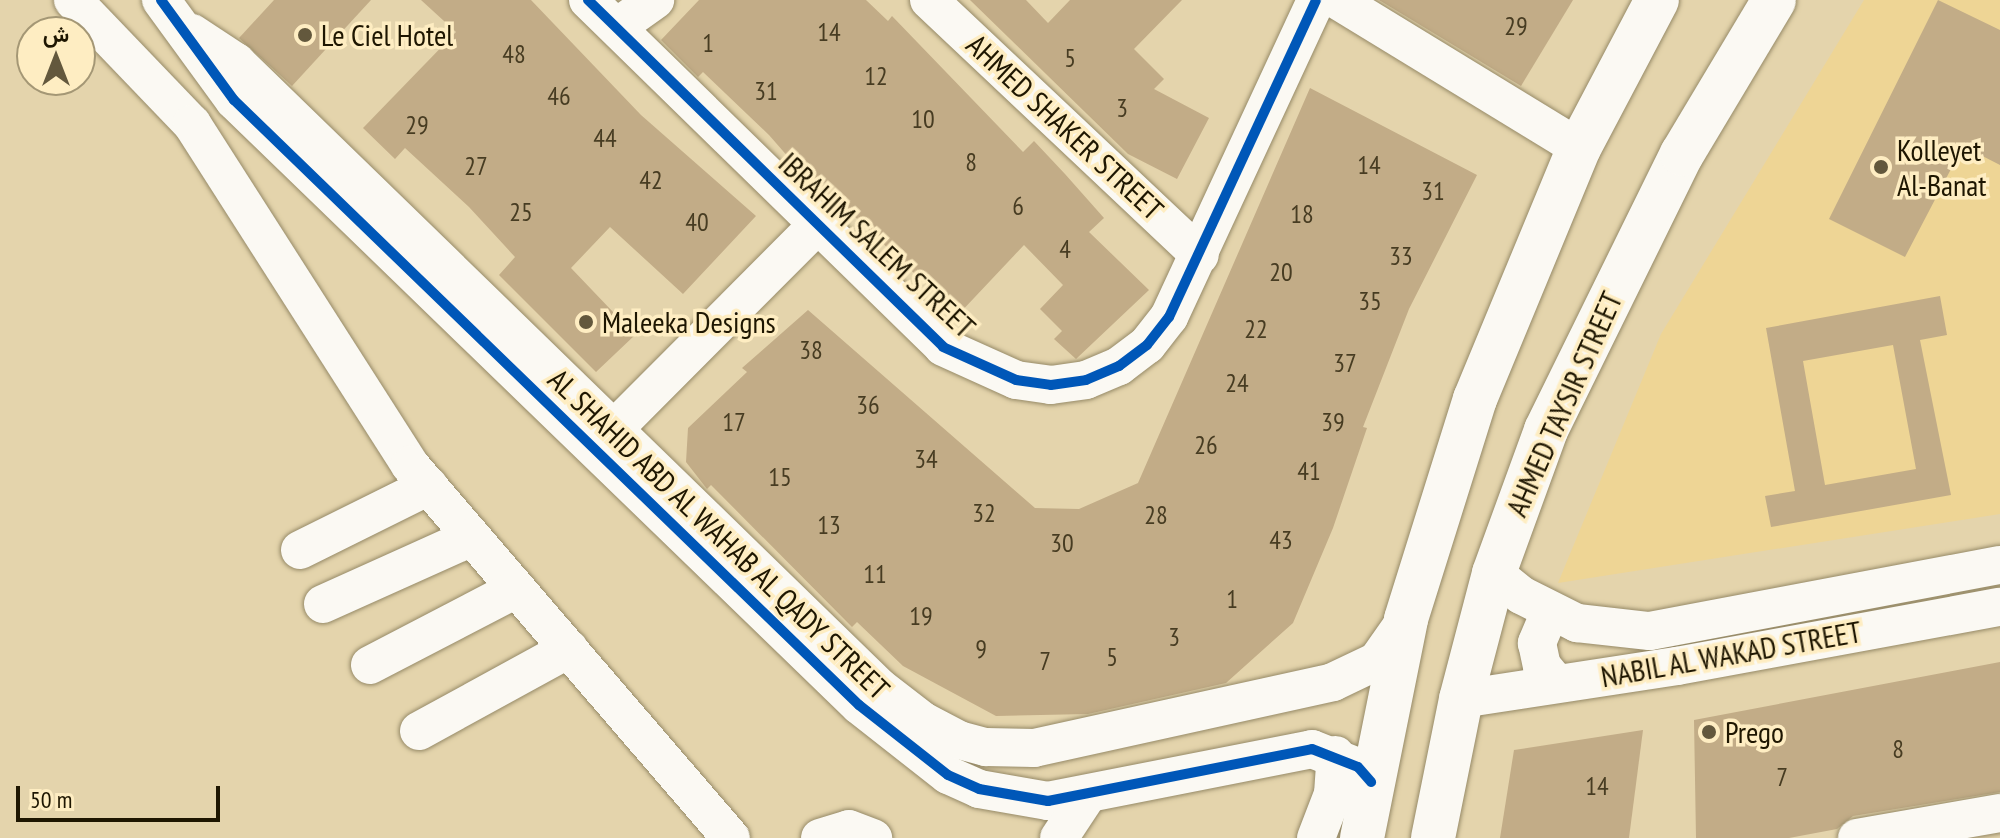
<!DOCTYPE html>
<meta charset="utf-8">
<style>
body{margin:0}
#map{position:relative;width:2000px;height:838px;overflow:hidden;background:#e4d4ac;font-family:"PT Sans Narrow",Vazirmatn,sans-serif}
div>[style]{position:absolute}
.built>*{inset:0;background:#eed595}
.building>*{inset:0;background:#c2ac87}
.roads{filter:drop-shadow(0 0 2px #968a67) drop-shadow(0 0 2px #968a67)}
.minor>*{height:38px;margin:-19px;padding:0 19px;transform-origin:19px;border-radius:19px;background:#fbf9f3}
.major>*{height:44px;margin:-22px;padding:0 22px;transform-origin:22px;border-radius:22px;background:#fbf9f3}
.cycleway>*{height:10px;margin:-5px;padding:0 5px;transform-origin:5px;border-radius:5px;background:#0057b8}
.dots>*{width:22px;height:22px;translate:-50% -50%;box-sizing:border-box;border:4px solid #feedc2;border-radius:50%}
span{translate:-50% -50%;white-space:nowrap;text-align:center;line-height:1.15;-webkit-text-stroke:7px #feedc2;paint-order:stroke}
.number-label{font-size:26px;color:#473c22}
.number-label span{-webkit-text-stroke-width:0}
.poi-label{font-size:30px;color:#1e1601}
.left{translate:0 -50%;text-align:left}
.street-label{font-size:30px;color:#1e1601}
.north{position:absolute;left:16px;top:16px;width:80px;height:80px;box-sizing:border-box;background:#feedc2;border:2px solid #a49775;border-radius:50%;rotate:0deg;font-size:22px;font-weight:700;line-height:32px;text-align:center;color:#1e1601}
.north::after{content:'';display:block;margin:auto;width:28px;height:36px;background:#63583d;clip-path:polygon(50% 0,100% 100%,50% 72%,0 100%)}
.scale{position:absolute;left:16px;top:786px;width:204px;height:36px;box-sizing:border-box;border:4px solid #1e1601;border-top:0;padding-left:10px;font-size:24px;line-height:28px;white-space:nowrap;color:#1e1601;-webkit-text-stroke:6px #feedc2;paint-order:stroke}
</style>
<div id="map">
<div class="built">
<div style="clip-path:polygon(1864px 0,2000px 0,2000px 514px,1558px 583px,1661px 334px)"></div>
</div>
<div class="building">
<div style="clip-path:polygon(274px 0,371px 0,292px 86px,239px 38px)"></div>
<div style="clip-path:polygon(421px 0,531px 0,641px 115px,756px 216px,683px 294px,610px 227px,571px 268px,635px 335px,596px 372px,499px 275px,515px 257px,469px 207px,405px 148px,395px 159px,363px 128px,456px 32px)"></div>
<div style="clip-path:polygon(699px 0,866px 0,888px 21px,892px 16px,1023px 152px,1034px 141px,1065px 174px,1104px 218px,1089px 232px,1149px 290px,1076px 359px,1054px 339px,1062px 331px,1040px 309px,1063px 285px,1024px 245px,958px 315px,853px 215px,849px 220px,817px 190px,769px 135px,703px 72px,698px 77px,661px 40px)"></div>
<div style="clip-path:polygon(970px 0,1026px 0,1048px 23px,1070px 0,1182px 0,1134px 49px,1164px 79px,1154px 89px,1209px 118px,1177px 179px,1128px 154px)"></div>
<div style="clip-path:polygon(1379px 0,1573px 0,1521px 86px)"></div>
<div style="clip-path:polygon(1938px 0,2000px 30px,2000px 165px,1963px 146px,1905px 257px,1829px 219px)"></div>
<div style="clip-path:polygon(1310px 88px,1477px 175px,1409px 309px,1363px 427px,1367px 428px,1333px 528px,1293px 623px,1226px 683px,1088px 714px,996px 716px,903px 666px,857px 622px,852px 627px,711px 485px,707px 489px,686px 462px,688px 428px,747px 372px,742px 368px,808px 310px,1035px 508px,1079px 509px,1138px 483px)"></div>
<div style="clip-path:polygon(evenodd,1940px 296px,1947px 335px,1920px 340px,1951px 495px,1771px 527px,1765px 496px,1795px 491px,1766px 328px,1940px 296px,1893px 345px,1916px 469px,1825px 485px,1803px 361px,1893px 345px)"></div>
<div style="clip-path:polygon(2000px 662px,2000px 792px,1853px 816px,1837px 829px,1789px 838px,1696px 838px,1694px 720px)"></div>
<div style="clip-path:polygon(1643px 730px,1629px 838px,1500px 838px,1514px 750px)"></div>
</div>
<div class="roads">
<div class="minor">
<div style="left:73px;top:0;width:172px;rotate:46.2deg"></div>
<div style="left:192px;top:124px;width:405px;rotate:57.4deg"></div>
<div style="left:410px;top:465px;width:492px;rotate:49.3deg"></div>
<div style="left:161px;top:0;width:124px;rotate:53.9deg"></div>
<div style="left:234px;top:100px;width:870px;rotate:44.07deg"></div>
<div style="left:859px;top:705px;width:113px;rotate:38.2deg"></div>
<div style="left:948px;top:775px;width:34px;rotate:24deg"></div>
<div style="left:979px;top:789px;width:70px;rotate:9.9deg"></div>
<div style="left:1048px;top:801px;width:269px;rotate:-11.1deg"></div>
<div style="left:1312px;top:749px;width:49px;rotate:21.4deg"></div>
<div style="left:1358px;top:767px;width:20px;rotate:49deg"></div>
<div style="left:588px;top:0;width:496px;rotate:44.3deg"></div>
<div style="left:943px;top:347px;width:80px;rotate:24.3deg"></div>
<div style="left:1016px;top:380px;width:35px;rotate:8deg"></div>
<div style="left:1051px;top:385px;width:35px;rotate:-8deg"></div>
<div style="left:1086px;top:380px;width:36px;rotate:-23deg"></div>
<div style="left:1119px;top:366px;width:35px;rotate:-37deg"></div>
<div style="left:1147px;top:345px;width:36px;rotate:-52deg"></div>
<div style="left:1169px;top:317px;width:349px;rotate:-65.1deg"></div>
<div style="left:929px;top:0;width:372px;rotate:43.3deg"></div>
<div style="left:1337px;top:0;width:284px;rotate:31.4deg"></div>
<div style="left:617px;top:27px;width:47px;rotate:-35.4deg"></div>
<div style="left:192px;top:33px;width:53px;rotate:33.4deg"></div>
<div style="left:236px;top:62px;width:897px;rotate:44.19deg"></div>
<div style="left:879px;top:687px;width:56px;rotate:37.7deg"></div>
<div style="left:923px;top:721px;width:41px;rotate:27.8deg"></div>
<div style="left:959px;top:740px;width:28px;rotate:15deg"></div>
<div style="left:986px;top:747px;width:48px;rotate:1.2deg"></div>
<div style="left:1034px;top:748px;width:306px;rotate:-12.4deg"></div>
<div style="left:1333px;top:682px;width:49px;rotate:-25.5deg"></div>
<div style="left:1377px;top:661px;width:49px;rotate:-55deg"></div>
<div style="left:613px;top:430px;width:288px;rotate:-45.1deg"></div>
<div style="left:300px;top:550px;width:144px;rotate:-26.4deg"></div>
<div style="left:1494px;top:573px;width:35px;rotate:39deg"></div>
<div style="left:1521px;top:595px;width:63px;rotate:26.6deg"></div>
<div style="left:1577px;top:623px;width:73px;rotate:6.3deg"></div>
<div style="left:1650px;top:631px;width:356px;rotate:-10.7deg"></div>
<div style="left:323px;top:604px;width:163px;rotate:-24.2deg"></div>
<div style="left:1550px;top:612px;width:34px;rotate:113deg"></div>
<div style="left:1537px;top:643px;width:24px;rotate:78deg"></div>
<div style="left:1542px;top:666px;width:23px;rotate:50deg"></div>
<div style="left:370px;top:665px;width:165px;rotate:-27.5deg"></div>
<div style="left:1461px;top:699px;width:219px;rotate:-8.7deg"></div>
<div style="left:1677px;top:666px;width:328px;rotate:-10.4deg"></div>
<div style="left:419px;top:731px;width:171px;rotate:-28.7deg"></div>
<div style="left:820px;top:838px;width:30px;rotate:-17deg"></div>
<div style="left:849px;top:829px;width:26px;rotate:21deg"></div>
<div style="left:1059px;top:838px;width:49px;rotate:-56.6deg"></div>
<div style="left:1316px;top:838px;width:47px;rotate:-68.9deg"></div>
<div style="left:1333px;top:794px;width:39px;rotate:-86deg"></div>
<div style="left:1857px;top:838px;width:145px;rotate:-9.9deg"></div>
</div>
<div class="major">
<div style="left:1362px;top:838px;width:223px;rotate:-78.6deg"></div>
<div style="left:1406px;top:619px;width:231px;rotate:-72.6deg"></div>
<div style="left:1475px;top:399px;width:272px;rotate:-67.5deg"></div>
<div style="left:1579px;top:148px;width:167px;rotate:-62.2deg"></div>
<div style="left:1433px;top:838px;width:142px;rotate:-78.6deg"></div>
<div style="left:1461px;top:699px;width:130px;rotate:-75.3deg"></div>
<div style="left:1494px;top:573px;width:152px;rotate:-70deg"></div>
<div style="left:1546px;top:430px;width:308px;rotate:-63.8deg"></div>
<div style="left:1682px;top:154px;width:179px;rotate:-59.1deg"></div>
</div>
</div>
<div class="cycleway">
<div style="left:161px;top:0;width:124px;rotate:53.9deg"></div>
<div style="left:234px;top:100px;width:870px;rotate:44.07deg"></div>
<div style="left:859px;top:705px;width:113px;rotate:38.2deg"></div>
<div style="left:948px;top:775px;width:34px;rotate:24deg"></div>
<div style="left:979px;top:789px;width:70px;rotate:9.9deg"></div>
<div style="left:1048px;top:801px;width:269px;rotate:-11.1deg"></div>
<div style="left:1312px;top:749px;width:49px;rotate:21.4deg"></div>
<div style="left:1358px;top:767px;width:20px;rotate:49deg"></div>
<div style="left:588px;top:0;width:496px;rotate:44.3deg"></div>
<div style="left:943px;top:347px;width:80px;rotate:24.3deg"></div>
<div style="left:1016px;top:380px;width:35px;rotate:8deg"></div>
<div style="left:1051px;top:385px;width:35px;rotate:-8deg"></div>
<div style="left:1086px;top:380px;width:36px;rotate:-23deg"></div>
<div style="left:1119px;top:366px;width:35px;rotate:-37deg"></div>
<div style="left:1147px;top:345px;width:36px;rotate:-52deg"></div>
<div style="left:1169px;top:317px;width:349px;rotate:-65.1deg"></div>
</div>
<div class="dots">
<div style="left:305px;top:35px;background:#63583d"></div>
<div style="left:1881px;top:167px;background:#63583d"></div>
<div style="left:586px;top:322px;background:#63583d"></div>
<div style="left:1709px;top:732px;background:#63583d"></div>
</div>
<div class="number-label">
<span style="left:1516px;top:26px">29</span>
<span style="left:829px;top:32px">14</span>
<span style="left:708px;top:43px">1</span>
<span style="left:514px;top:54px">48</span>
<span style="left:1070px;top:58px">5</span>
<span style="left:876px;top:76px">12</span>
<span style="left:766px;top:91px">31</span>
<span style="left:559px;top:96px">46</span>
<span style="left:1122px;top:108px">3</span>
<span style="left:923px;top:119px">10</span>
<span style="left:417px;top:125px">29</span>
<span style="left:605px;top:138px">44</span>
<span style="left:971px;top:162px">8</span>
<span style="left:1369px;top:165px">14</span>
<span style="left:476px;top:166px">27</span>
<span style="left:651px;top:180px">42</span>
<span style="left:1433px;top:191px">31</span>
<span style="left:1018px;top:206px">6</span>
<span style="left:521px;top:212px">25</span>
<span style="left:1302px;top:214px">18</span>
<span style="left:697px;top:222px">40</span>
<span style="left:1065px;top:249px">4</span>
<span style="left:1401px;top:256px">33</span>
<span style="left:1281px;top:272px">20</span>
<span style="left:1370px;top:301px">35</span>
<span style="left:1256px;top:329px">22</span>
<span style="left:811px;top:350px">38</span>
<span style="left:1345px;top:363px">37</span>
<span style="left:1237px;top:383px">24</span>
<span style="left:868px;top:405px">36</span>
<span style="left:734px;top:422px">17</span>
<span style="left:1333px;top:422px">39</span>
<span style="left:1206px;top:445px">26</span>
<span style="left:926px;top:459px">34</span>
<span style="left:1309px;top:471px">41</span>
<span style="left:780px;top:477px">15</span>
<span style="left:984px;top:513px">32</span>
<span style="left:1156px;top:515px">28</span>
<span style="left:829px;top:525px">13</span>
<span style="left:1281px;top:540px">43</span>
<span style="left:1062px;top:543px">30</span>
<span style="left:875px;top:574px">11</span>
<span style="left:1232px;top:599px">1</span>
<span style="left:921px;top:616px">19</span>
<span style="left:1174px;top:637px">3</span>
<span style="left:981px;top:649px">9</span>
<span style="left:1112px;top:657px">5</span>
<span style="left:1045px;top:661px">7</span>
<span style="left:1898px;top:749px">8</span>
<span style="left:1782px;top:777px">7</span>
<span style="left:1597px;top:786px">14</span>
</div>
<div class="poi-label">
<span class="left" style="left:321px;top:35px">Le Ciel Hotel</span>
<span class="left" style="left:1897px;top:167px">Kolleyet<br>Al-Banat</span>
<span class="left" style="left:602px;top:322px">Maleeka Designs</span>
<span class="left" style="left:1725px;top:732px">Prego</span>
</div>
<div class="street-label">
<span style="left:1065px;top:127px;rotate:43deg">AHMED SHAKER STREET</span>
<span style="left:877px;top:245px;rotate:43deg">IBRAHIM SALEM STREET</span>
<span style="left:1564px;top:404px;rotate:-66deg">AHMED TAYSIR STREET</span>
<span style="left:719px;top:534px;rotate:44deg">AL SHAHID ABD AL WAHAB AL QADY STREET</span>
<span style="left:1731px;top:654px;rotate:-10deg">NABIL AL WAKAD STREET</span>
</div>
<div class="north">ش</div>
<div class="scale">50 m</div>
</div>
